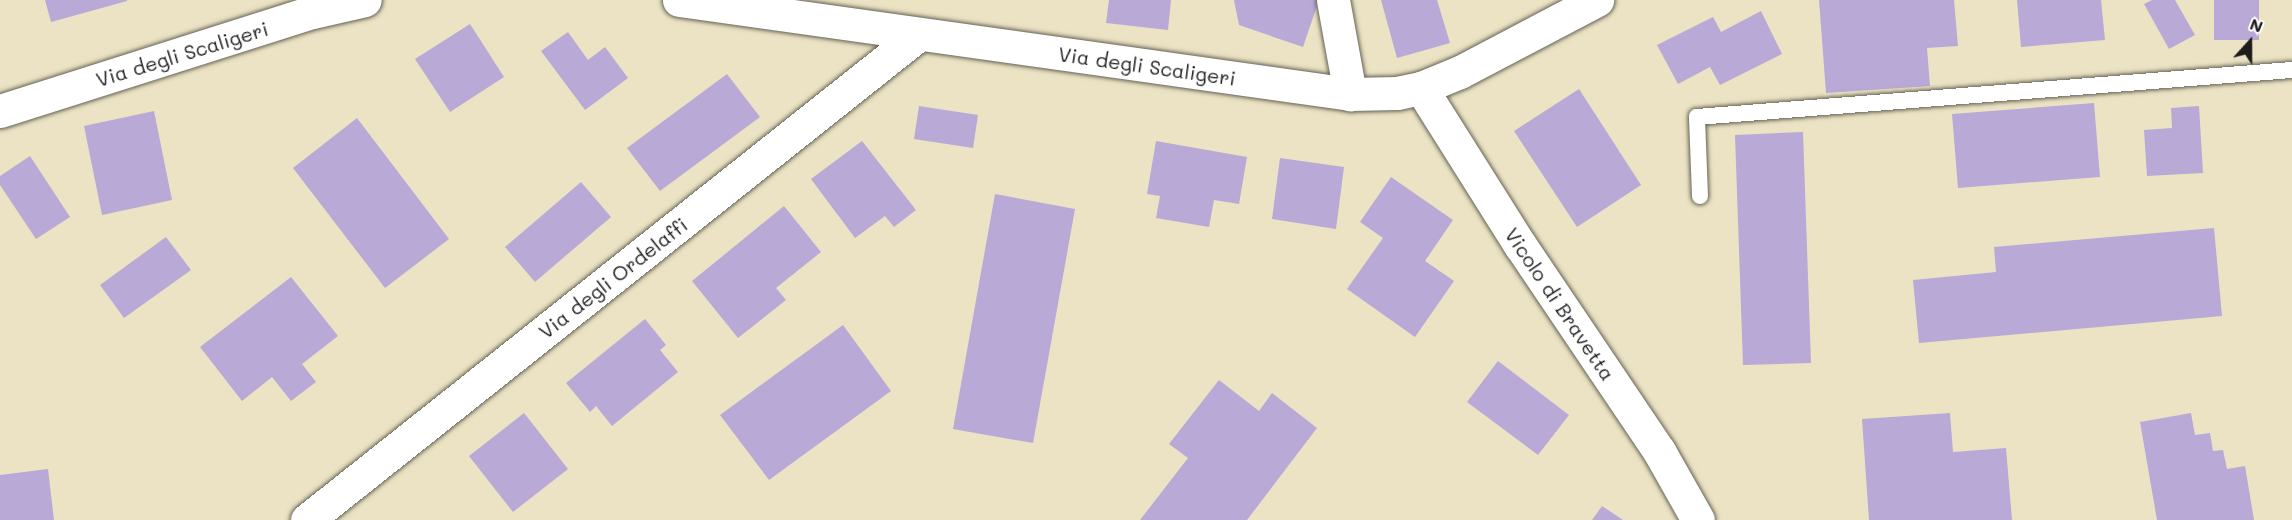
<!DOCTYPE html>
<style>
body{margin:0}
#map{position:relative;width:2292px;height:520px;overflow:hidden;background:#ebe3c3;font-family:Mali,sans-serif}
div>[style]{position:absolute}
.building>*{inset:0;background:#b9a9d7}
.roads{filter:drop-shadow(0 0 2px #646256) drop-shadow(0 0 2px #646256)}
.service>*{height:16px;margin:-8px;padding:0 8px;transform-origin:8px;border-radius:8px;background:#fff}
.minor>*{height:33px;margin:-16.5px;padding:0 16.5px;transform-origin:16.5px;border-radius:16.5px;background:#fff}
span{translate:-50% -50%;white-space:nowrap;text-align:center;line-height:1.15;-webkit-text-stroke:5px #fff;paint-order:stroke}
.street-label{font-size:20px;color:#1c1c1c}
.north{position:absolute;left:2220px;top:12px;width:60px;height:60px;-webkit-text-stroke:4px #fff;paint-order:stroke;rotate:21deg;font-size:16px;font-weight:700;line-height:24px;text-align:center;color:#1c1c1c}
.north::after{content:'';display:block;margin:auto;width:21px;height:27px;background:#1c1c1c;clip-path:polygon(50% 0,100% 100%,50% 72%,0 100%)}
</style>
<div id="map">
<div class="building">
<div style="clip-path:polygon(45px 0,127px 0,127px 1px,51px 22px)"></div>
<div style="clip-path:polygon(1109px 0,1171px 0,1168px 30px,1106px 23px)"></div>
<div style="clip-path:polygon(1234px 0,1319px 0,1303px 47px,1239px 25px)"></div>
<div style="clip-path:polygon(1381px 0,1437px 0,1450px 43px,1397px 58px)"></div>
<div style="clip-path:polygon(1819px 0,1954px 0,1958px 46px,1927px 48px,1930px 86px,1826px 93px)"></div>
<div style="clip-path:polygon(2017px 0,2101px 0,2105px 40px,2021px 47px)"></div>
<div style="clip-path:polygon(2152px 0,2175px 0,2195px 35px,2169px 49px,2144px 4px)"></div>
<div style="clip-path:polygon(2214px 0,2259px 0,2259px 40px,2214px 40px)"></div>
<div style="clip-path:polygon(1761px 11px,1782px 54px,1720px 85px,1710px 67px,1678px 84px,1657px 45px,1713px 17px,1721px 32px)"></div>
<div style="clip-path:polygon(470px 24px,504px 77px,450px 112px,415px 59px)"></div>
<div style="clip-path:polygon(568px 32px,588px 60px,605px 47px,628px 78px,585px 110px,541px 51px)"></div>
<div style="clip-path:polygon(727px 74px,760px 117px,660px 191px,627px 148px)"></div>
<div style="clip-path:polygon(1579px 89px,1641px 185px,1577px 227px,1514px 131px)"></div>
<div style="clip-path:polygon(2094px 103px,2100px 177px,1958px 188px,1952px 114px)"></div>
<div style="clip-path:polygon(919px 106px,978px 115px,973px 148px,914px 139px)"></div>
<div style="clip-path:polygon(2199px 106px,2203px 173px,2147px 176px,2144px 130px,2172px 128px,2171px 108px)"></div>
<div style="clip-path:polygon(154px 111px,172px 200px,102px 215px,84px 126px)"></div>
<div style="clip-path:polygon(357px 118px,449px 239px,385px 288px,293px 168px)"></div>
<div style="clip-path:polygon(1803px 132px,1811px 363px,1743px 365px,1735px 135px)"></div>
<div style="clip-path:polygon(862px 141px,916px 210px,894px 227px,885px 216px,855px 238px,811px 179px)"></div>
<div style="clip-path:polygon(1156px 141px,1247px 157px,1239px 204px,1214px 200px,1209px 227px,1156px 218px,1160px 196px,1147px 194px)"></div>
<div style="clip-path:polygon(30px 156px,70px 217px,36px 239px,0 185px,0 176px)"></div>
<div style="clip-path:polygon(1280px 158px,1344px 167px,1336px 229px,1272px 219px)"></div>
<div style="clip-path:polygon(1391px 177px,1453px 220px,1425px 261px,1454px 281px,1415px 337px,1347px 289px,1383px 238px,1360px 222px)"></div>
<div style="clip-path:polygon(581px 182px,611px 217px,535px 282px,505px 247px)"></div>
<div style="clip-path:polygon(995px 194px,1075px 209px,1033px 443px,953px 429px)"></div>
<div style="clip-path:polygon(784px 206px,821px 252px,776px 288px,786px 300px,738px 338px,692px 281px)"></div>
<div style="clip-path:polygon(2214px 228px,2222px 316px,1919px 343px,1913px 280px,1996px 272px,1994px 247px)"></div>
<div style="clip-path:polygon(166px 237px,191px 270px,124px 318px,100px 285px)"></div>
<div style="clip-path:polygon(291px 277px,338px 336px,302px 364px,316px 382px,291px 401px,272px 377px,242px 401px,200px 347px)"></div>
<div style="clip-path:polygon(645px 319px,666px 345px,660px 350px,678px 372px,612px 426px,596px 406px,590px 412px,566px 383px)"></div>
<div style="clip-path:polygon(843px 325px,891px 391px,769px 480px,720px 415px)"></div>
<div style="clip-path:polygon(1498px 361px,1569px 415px,1538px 455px,1467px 402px)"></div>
<div style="clip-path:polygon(1219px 380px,1259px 411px,1272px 393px,1317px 428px,1247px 520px,1140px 520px,1188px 458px,1169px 444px)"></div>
<div style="clip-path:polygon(524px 413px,568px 469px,513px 512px,469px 456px)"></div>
<div style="clip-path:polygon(1950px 413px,1953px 452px,2006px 448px,2012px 520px,1869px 520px,1862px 419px)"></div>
<div style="clip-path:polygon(2191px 413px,2195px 435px,2210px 433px,2213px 451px,2223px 450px,2227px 469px,2245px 466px,2254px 520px,2157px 520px,2140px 422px)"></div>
<div style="clip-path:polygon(48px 469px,54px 520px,0 520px,0 475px)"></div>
<div style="clip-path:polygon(1602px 506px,1623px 520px,1592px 520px)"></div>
</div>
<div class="roads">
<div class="service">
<div style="left:1700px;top:196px;width:79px;rotate:-92.2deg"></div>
<div style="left:1697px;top:117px;width:597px;rotate:-4.52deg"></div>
</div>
<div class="minor">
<div style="left:679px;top:0;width:678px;rotate:7.97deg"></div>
<div style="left:1350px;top:94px;width:47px;rotate:-1.2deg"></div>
<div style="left:1397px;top:93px;width:25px;rotate:-12deg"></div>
<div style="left:1421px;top:88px;width:42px;rotate:-22.3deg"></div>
<div style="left:1460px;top:72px;width:155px;rotate:-27.7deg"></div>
<div style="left:1333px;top:0;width:96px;rotate:79.7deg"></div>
<div style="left:1421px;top:88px;width:186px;rotate:57.8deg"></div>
<div style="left:1520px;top:245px;width:249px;rotate:56deg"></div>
<div style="left:1659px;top:451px;width:79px;rotate:60.5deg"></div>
<div style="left:0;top:111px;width:328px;rotate:-17.6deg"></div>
<div style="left:313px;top:12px;width:53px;rotate:-13deg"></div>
<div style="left:307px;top:520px;width:780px;rotate:-38.44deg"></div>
</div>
</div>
<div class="street-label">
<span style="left:182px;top:54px;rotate:-17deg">Via degli Scaligeri</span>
<span style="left:1147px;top:66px;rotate:8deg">Via degli Scaligeri</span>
<span style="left:613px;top:278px;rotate:-38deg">Via degli Ordelaffi</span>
<span style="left:1560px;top:304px;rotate:56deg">Vicolo di Bravetta</span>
</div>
<div class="north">N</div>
</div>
